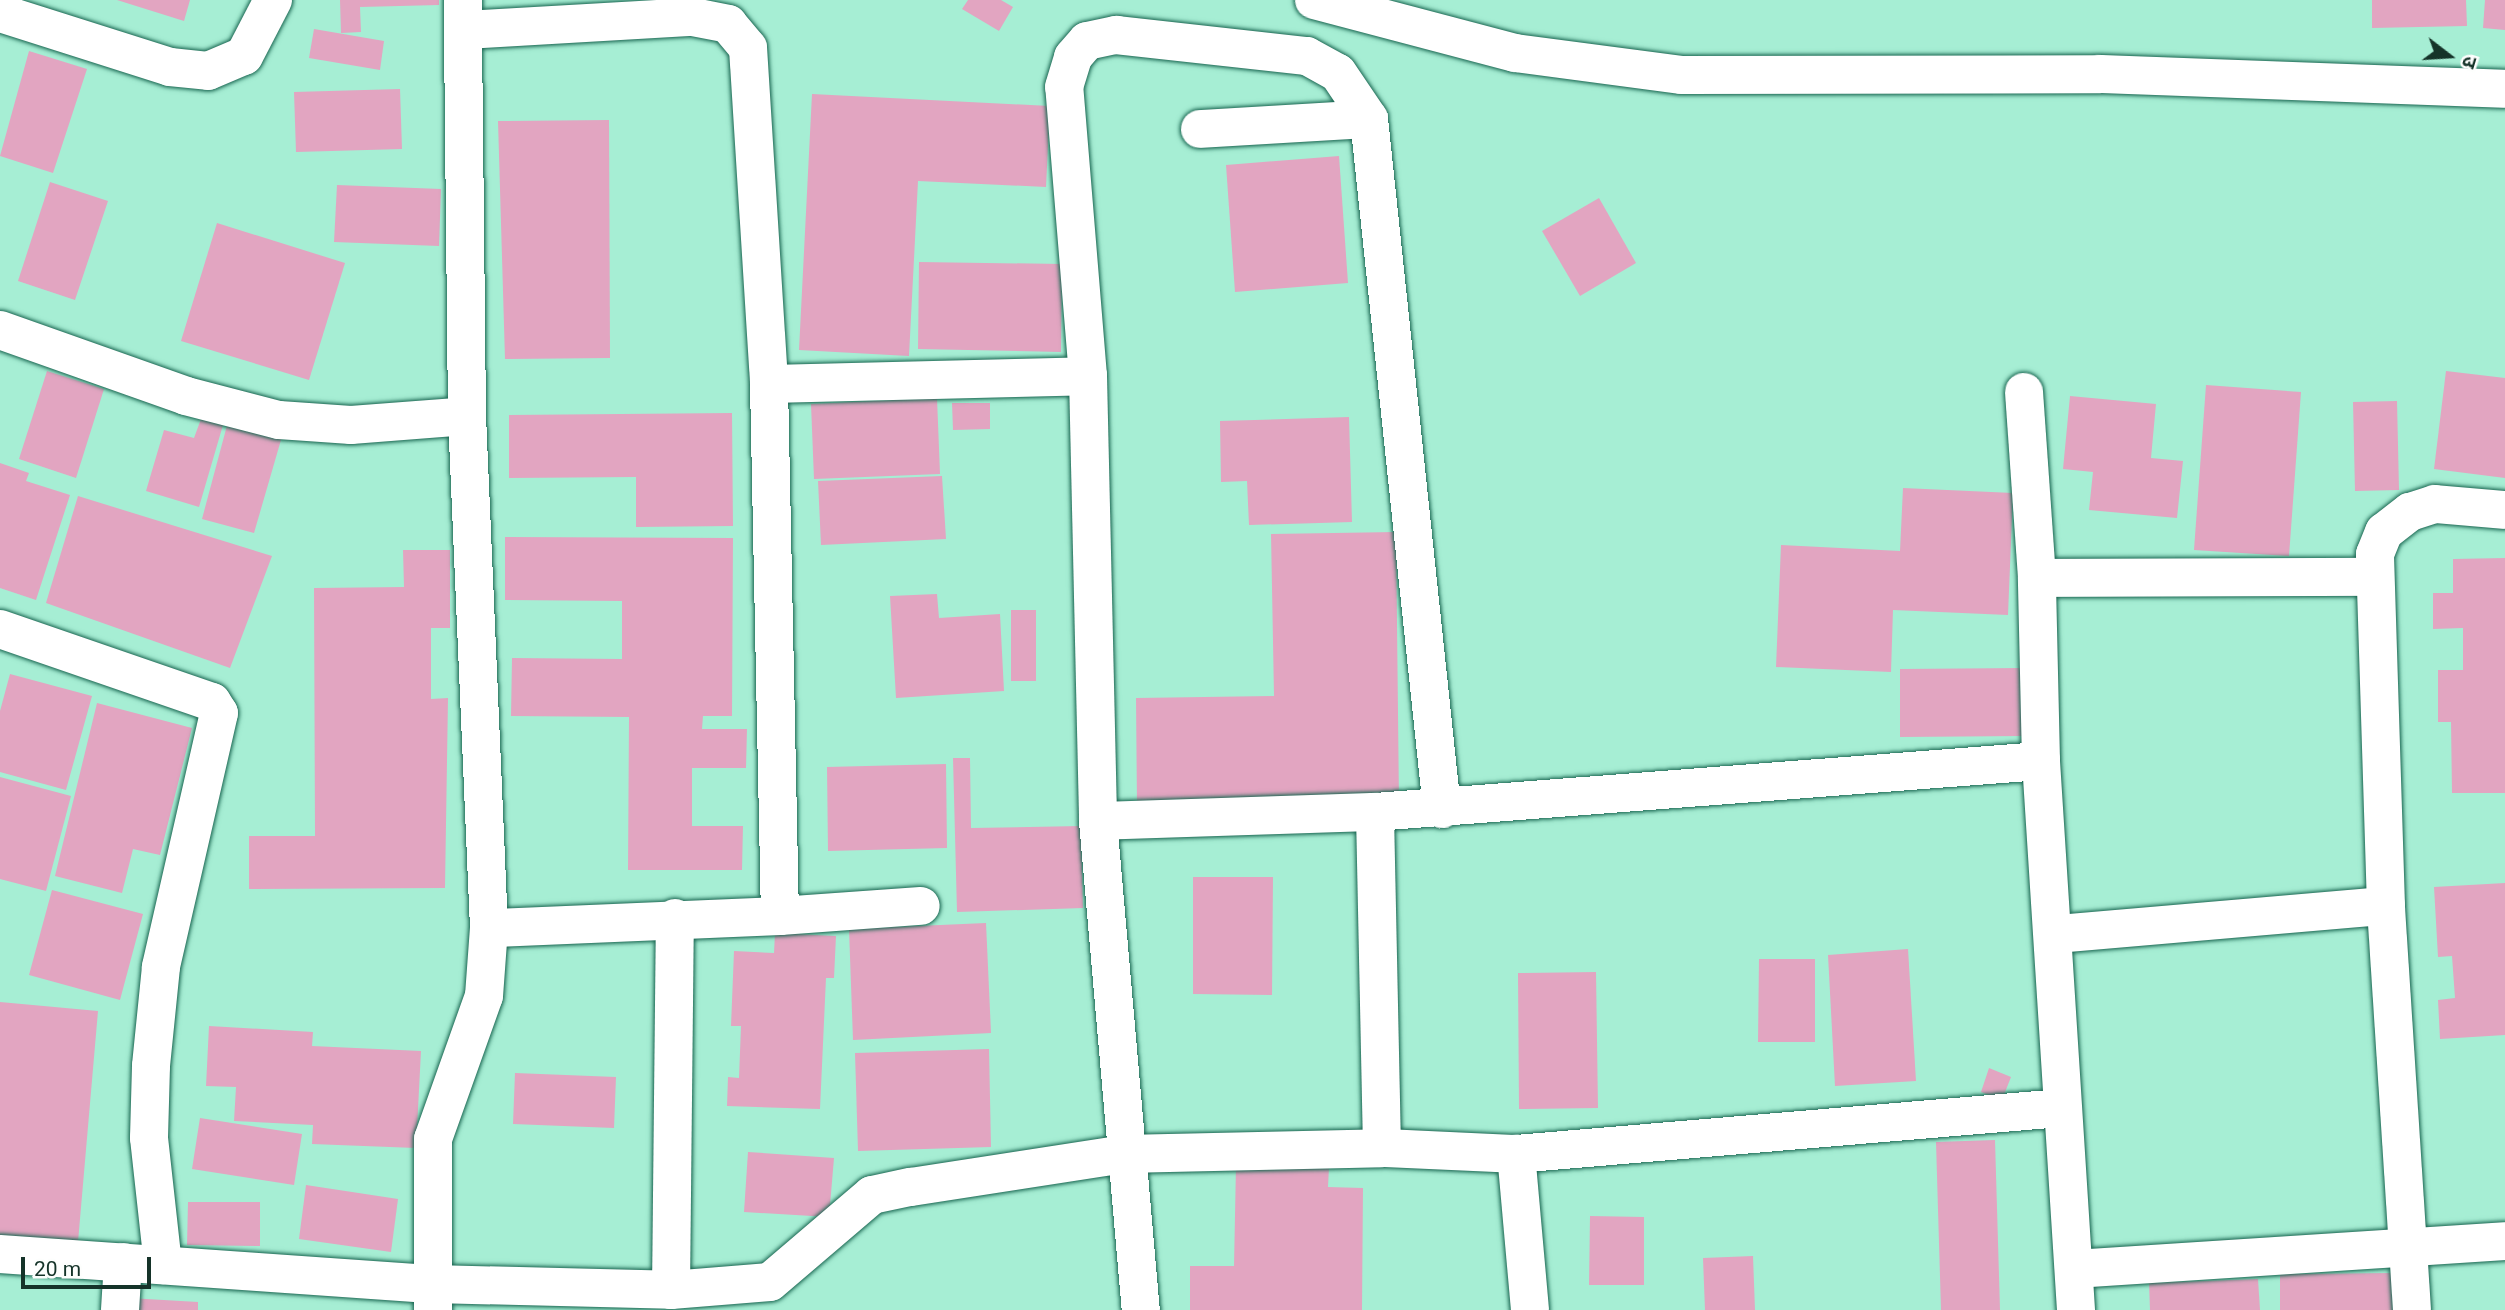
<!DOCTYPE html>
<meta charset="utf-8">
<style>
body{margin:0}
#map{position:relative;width:2505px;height:1310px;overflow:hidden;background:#a6eed4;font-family:Roboto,"Noto Sans Devanagari",sans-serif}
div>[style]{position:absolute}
.building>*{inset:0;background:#e2a5c1}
.roads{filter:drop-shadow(0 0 2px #186550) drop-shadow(0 0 2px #186550)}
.minor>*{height:38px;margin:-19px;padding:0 19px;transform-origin:19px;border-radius:19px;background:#fff}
span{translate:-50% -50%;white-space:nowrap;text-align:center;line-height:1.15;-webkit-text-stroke:5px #fdfefd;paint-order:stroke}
.north{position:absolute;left:2414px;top:21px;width:70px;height:70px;-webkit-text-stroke:5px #fdfefd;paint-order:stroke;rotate:107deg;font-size:19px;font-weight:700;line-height:28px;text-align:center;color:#153329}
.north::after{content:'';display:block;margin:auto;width:24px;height:32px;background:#153329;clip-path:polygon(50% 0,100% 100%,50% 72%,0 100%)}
.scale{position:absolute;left:21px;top:1257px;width:130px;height:32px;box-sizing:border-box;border:4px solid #153329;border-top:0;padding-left:9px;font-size:21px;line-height:24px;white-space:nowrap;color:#153329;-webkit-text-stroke:5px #fdfefd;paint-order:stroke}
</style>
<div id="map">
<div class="building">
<div style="clip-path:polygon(117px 0,190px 0,184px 21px)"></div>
<div style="clip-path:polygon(340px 0,439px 0,439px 5px,360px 7px,361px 32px,341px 33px)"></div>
<div style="clip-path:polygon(968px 0,1001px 0,1013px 7px,999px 31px,962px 9px)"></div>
<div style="clip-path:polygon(2372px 0,2466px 0,2467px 26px,2372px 28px)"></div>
<div style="clip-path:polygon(2485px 0,2505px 0,2505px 30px,2483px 28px)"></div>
<div style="clip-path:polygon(314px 29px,384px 41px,380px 70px,309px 58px)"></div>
<div style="clip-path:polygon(29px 51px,87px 69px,53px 173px,0 156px)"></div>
<div style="clip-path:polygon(400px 89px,402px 149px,296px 152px,294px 92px)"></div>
<div style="clip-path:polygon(812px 94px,1050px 106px,1046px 187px,918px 181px,909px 356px,799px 350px)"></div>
<div style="clip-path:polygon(609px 120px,610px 358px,505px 359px,498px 121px)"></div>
<div style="clip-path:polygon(1339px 156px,1348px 283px,1235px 292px,1226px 165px)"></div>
<div style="clip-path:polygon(50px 182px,108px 201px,75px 300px,18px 281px)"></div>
<div style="clip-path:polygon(337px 185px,441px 189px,439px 246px,334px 242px)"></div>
<div style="clip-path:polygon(1599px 198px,1636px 263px,1580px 296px,1542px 231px)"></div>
<div style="clip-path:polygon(217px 223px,345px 263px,309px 380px,181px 341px)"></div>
<div style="clip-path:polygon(919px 262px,1062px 264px,1061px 352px,918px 349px)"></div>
<div style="clip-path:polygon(47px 371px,104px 389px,76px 478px,19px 459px)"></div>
<div style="clip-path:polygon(2446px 371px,2505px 378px,2505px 478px,2434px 469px)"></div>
<div style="clip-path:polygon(2206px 385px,2301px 392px,2289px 556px,2194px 550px)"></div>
<div style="clip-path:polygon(2070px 396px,2156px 404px,2151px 458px,2183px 461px,2177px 518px,2089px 510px,2093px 472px,2063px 469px)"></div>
<div style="clip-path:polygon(937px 398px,940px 474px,814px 479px,811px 404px)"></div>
<div style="clip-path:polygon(2397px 401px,2399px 490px,2355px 491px,2353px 402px)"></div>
<div style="clip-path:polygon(952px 403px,990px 403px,990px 429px,953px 430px)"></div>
<div style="clip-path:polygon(732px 413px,733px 526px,636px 527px,636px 477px,509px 478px,509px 415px)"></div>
<div style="clip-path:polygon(1349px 417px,1352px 522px,1249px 525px,1247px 481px,1221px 482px,1220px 421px)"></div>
<div style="clip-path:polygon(229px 418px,283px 433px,254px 533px,202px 519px)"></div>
<div style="clip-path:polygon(201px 419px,223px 425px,199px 507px,146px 491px,164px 430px,194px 438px)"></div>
<div style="clip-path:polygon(0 463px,29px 473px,26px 481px,70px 495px,36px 600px,0 588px)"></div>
<div style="clip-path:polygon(942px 476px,946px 539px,821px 545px,818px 481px)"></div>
<div style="clip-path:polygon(1903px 488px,2013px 493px,2008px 615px,1893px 610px,1891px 672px,1776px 667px,1781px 545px,1900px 551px)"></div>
<div style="clip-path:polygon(78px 496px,272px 556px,230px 668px,46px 603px)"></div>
<div style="clip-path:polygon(1396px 532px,1399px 803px,1137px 807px,1136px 698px,1274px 696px,1271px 534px)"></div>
<div style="clip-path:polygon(505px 537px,733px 538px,732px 716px,703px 716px,702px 729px,747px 729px,746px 768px,692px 768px,692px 826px,743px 826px,742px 870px,628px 870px,629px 717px,511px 716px,512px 658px,622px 659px,622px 601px,505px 600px)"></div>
<div style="clip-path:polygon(403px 550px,450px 550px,450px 628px,431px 628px,431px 699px,448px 698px,445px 888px,249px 889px,249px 836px,315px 836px,314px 588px,404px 587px)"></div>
<div style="clip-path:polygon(2505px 558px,2505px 793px,2452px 793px,2451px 722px,2438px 722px,2438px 670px,2463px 670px,2463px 628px,2433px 629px,2433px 593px,2453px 593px,2453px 559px)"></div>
<div style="clip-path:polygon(937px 594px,939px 618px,1000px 614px,1004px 691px,896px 698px,890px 596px)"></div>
<div style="clip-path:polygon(1011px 610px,1036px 610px,1036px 681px,1011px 681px)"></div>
<div style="clip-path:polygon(2023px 668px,2024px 736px,1900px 737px,1900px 669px)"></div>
<div style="clip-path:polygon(10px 674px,92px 696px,66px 790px,0 772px,0 711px)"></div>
<div style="clip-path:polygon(97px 703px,192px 728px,160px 855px,133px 849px,122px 893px,55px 876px)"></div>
<div style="clip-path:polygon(953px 758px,970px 758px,971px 828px,1081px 826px,1083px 908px,957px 912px)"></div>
<div style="clip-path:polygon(946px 764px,947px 848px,828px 851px,827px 767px)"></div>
<div style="clip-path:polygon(0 777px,71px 796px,46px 891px,0 879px)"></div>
<div style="clip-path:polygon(1193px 877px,1273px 877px,1272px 995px,1193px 994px)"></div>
<div style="clip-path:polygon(2505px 883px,2505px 1035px,2440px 1039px,2438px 1000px,2455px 998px,2452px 956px,2438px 957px,2434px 887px)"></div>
<div style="clip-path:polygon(52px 890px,143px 914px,120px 1000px,29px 975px)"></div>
<div style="clip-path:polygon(986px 923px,991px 1033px,853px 1040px,849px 929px)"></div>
<div style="clip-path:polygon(775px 933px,836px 936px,834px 978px,826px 978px,820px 1109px,727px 1106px,728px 1077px,739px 1078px,741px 1026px,731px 1026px,734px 951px,774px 953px)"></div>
<div style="clip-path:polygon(1908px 949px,1916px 1081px,1835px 1086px,1828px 955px)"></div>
<div style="clip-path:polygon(1759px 959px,1815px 959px,1815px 1042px,1758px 1042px)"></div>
<div style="clip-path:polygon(1596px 972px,1598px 1108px,1519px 1109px,1518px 973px)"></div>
<div style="clip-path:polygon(0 1002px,98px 1011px,78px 1242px,0 1238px)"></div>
<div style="clip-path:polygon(209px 1026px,313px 1032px,312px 1046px,421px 1051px,416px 1148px,312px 1144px,313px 1125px,234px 1121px,236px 1087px,206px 1086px)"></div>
<div style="clip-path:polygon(989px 1049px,991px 1147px,858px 1151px,855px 1053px)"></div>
<div style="clip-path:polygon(1989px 1068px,2011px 1077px,2002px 1100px,1981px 1092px)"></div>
<div style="clip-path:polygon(515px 1073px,616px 1077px,614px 1128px,513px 1124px)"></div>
<div style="clip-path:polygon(200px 1118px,302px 1134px,294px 1185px,192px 1169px)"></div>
<div style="clip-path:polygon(1995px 1140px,2000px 1310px,1941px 1310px,1936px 1142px)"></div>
<div style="clip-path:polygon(748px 1152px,834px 1158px,829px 1217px,744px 1212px)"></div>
<div style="clip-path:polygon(1236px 1165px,1329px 1167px,1328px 1187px,1363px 1188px,1362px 1310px,1190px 1310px,1190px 1266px,1234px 1266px)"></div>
<div style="clip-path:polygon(306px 1185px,398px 1199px,391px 1252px,299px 1239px)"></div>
<div style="clip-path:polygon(188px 1202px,260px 1202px,260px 1246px,187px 1245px)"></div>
<div style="clip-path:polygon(1590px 1216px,1644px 1217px,1644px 1285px,1589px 1285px)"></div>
<div style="clip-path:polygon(1753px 1256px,1755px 1310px,1705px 1310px,1703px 1258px)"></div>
<div style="clip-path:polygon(2395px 1273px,2395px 1310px,2280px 1310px,2280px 1274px)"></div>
<div style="clip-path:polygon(2258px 1279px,2260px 1310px,2150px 1310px,2149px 1283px)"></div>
<div style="clip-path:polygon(129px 1298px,198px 1302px,198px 1310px,128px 1310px)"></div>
</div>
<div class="roads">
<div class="minor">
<div style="left:1314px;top:0;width:208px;rotate:14.8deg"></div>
<div style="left:1515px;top:53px;width:167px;rotate:7.5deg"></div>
<div style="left:1681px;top:75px;width:419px;rotate:-0.1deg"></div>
<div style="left:2100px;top:74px;width:405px;rotate:2.1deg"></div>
<div style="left:0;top:13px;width:178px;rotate:17.6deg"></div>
<div style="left:170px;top:67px;width:38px;rotate:6deg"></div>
<div style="left:208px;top:71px;width:39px;rotate:-23deg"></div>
<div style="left:244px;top:56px;width:63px;rotate:-62.6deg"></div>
<div style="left:465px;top:30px;width:228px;rotate:-3.3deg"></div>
<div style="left:693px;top:17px;width:36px;rotate:11deg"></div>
<div style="left:728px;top:24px;width:31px;rotate:50deg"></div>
<div style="left:748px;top:48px;width:337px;rotate:86.4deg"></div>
<div style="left:769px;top:384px;width:532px;rotate:88.82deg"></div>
<div style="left:780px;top:916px;width:291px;rotate:177.6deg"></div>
<div style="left:1200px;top:129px;width:169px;rotate:-3.4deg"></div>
<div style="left:1369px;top:119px;width:694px;rotate:83.96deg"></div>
<div style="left:0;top:330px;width:197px;rotate:19.5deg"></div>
<div style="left:186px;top:396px;width:96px;rotate:14.5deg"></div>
<div style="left:279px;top:420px;width:72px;rotate:4deg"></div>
<div style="left:351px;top:425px;width:116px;rotate:-4.4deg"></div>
<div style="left:467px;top:416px;width:416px;rotate:-90.6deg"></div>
<div style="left:1088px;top:376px;width:290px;rotate:-94.7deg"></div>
<div style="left:1064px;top:87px;width:31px;rotate:-73deg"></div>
<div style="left:1073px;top:57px;width:21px;rotate:-49deg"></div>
<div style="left:1087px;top:41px;width:30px;rotate:-12deg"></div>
<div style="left:1116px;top:35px;width:192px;rotate:6.3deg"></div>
<div style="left:1307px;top:56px;width:35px;rotate:29deg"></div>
<div style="left:1338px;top:73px;width:55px;rotate:56deg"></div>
<div style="left:769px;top:384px;width:319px;rotate:-1.4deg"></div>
<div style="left:1088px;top:376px;width:445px;rotate:88.7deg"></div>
<div style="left:1098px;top:821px;width:491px;rotate:85deg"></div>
<div style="left:2024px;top:392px;width:186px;rotate:86deg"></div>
<div style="left:0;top:629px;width:224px;rotate:19deg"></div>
<div style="left:212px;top:702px;width:13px;rotate:58deg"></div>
<div style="left:219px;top:713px;width:261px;rotate:102.9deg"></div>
<div style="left:161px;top:967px;width:100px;rotate:95.8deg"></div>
<div style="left:151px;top:1066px;width:72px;rotate:91.6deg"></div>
<div style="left:149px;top:1138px;width:128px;rotate:83.7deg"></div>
<div style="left:1098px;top:821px;width:277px;rotate:-1.9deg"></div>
<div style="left:780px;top:916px;width:141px;rotate:-4.1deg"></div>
<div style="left:2057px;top:934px;width:330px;rotate:-4.9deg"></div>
<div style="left:1516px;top:1154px;width:134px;rotate:-177.4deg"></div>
<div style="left:1382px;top:1148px;width:336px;rotate:-91.2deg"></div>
<div style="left:1375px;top:812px;width:668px;rotate:-4.38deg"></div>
<div style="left:0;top:1254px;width:434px;rotate:4deg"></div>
<div style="left:433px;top:1284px;width:238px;rotate:1.4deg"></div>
<div style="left:671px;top:1290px;width:372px;rotate:-89.4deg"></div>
<div style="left:2074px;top:1269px;width:432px;rotate:-3.7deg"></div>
<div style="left:671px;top:1290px;width:99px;rotate:-4.6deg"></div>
<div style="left:770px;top:1282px;width:134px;rotate:-40.5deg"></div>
<div style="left:872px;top:1195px;width:40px;rotate:-12deg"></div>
<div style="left:911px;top:1187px;width:216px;rotate:-8.8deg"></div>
<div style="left:1124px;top:1154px;width:258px;rotate:-1.3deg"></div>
<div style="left:120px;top:1310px;width:48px;rotate:-86.4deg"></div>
<div style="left:433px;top:1310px;width:171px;rotate:-90deg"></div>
<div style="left:433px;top:1139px;width:152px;rotate:-70.4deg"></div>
<div style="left:484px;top:996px;width:68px;rotate:-85.8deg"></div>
<div style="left:489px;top:928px;width:512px;rotate:-92.46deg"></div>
<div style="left:1530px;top:1310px;width:157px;rotate:-95.1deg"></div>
<div style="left:1516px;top:1154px;width:547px;rotate:-4.82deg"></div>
<div style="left:2076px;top:1310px;width:550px;rotate:-93.65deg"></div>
<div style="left:2041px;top:761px;width:183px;rotate:-91.3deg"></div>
<div style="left:2037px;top:578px;width:337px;rotate:-0.2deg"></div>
<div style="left:2412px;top:1310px;width:405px;rotate:-93.7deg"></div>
<div style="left:2386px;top:906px;width:352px;rotate:-91.8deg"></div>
<div style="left:2375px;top:554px;width:24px;rotate:-68deg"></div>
<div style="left:2384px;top:532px;width:33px;rotate:-38deg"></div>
<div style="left:2410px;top:512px;width:26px;rotate:-18deg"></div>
<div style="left:2435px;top:504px;width:70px;rotate:4.9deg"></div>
</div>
</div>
<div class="north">उ</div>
<div class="scale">20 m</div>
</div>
